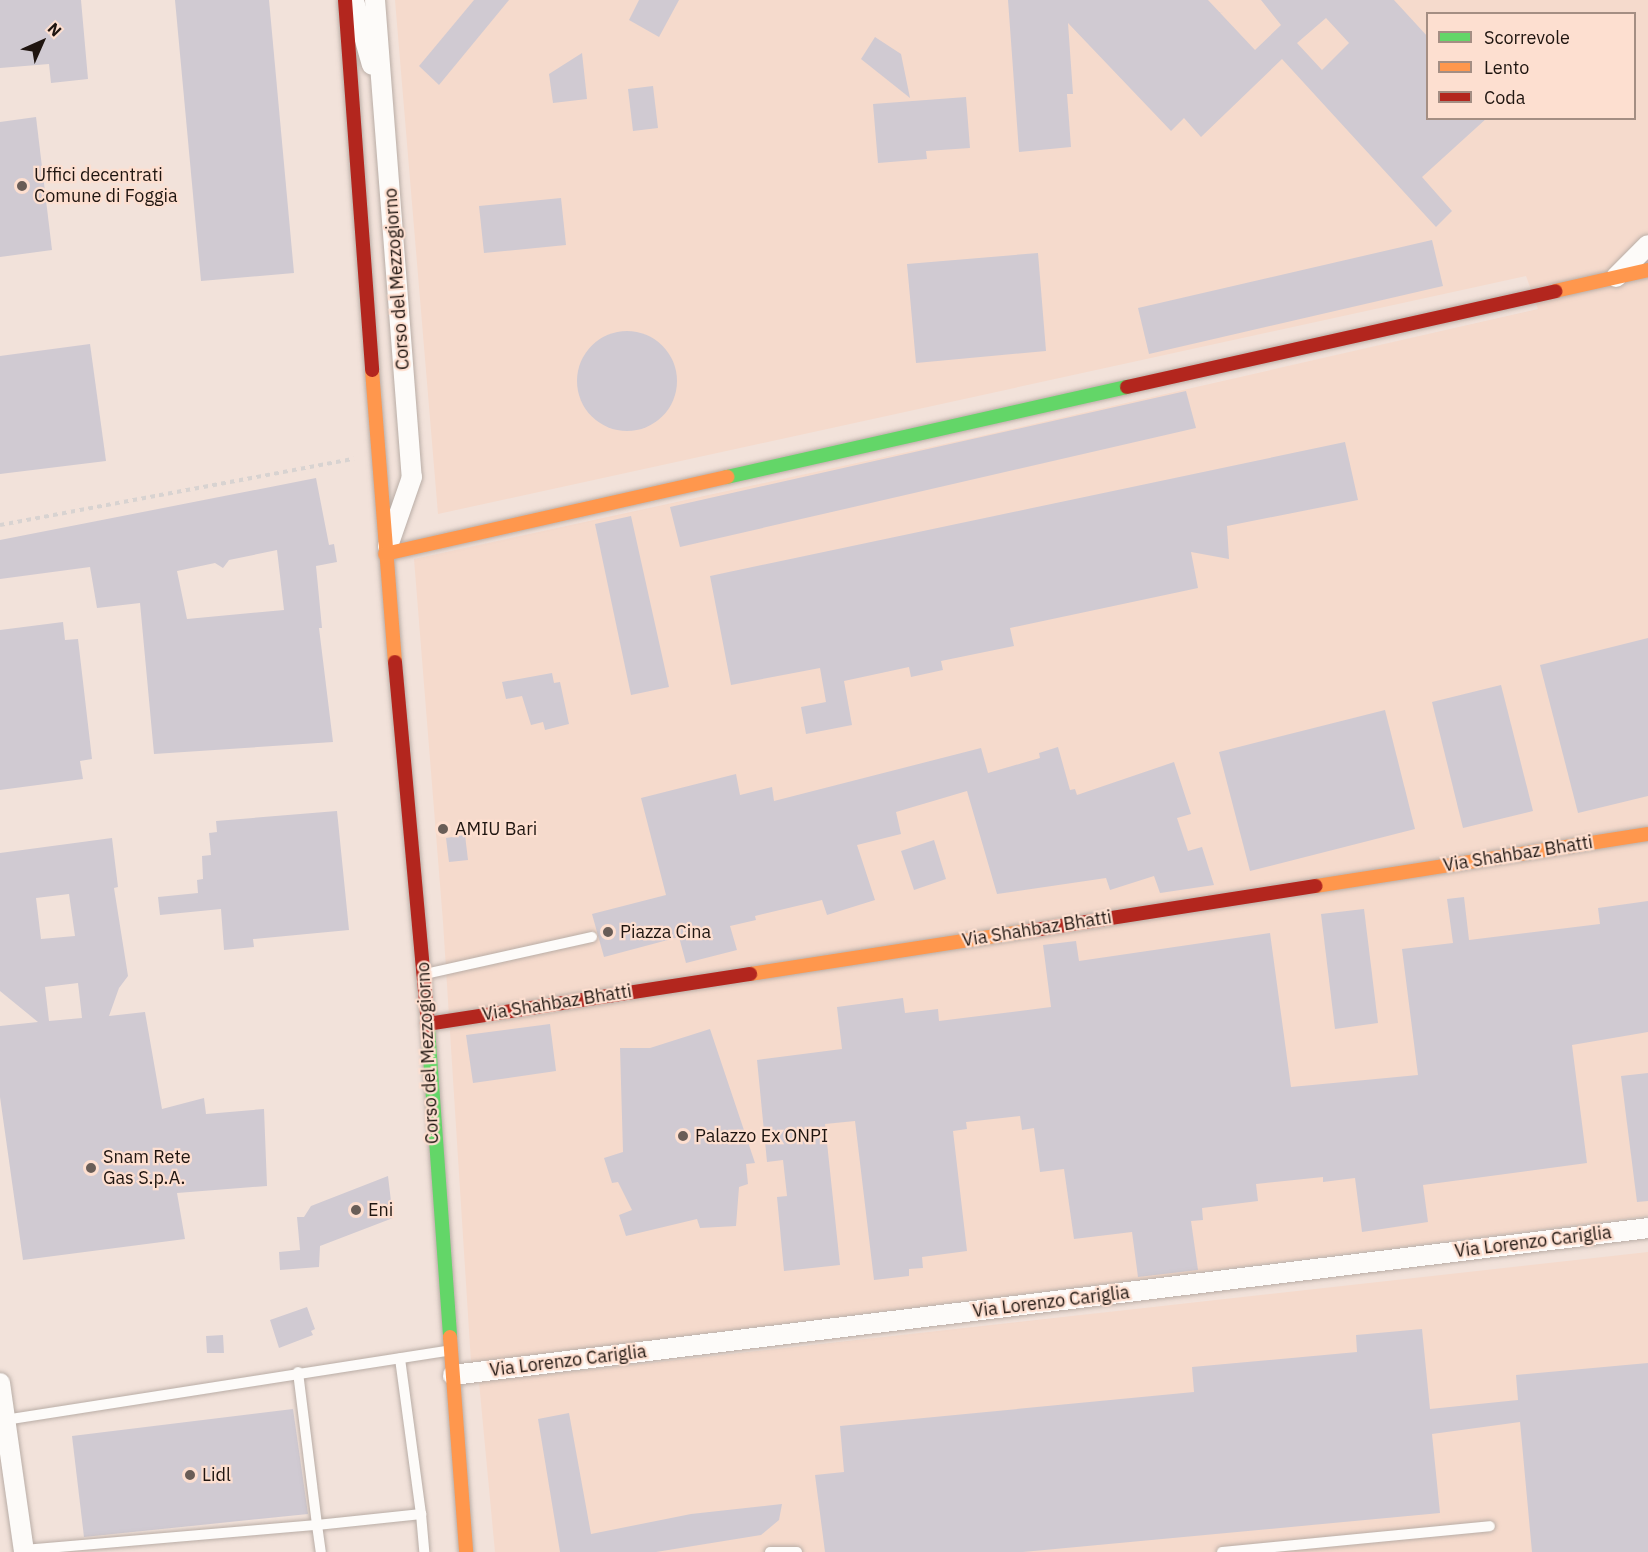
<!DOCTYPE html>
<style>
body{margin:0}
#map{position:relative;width:1648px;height:1552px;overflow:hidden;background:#f2e2da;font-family:"IBM Plex Sans",sans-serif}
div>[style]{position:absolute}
.built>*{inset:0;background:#f5dacc}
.building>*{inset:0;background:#d0cad2}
.round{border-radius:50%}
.path>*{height:4px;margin-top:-2px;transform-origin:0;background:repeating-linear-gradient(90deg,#d8d3d1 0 4.5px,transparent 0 9px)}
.roads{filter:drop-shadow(0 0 2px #b9ada6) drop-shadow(0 0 2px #b9ada6)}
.lane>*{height:10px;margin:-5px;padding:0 5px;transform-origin:5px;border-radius:5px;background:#fdfbf9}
.street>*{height:20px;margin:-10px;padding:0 10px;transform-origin:10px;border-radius:10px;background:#fdfbf9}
.fast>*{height:14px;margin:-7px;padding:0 7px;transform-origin:7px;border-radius:7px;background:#63d668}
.slow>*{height:14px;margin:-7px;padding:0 7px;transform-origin:7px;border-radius:7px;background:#ff974d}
.jam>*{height:14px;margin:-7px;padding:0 7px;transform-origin:7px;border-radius:7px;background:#b3261e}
.dots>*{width:16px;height:16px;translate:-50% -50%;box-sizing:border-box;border:3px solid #fddfd0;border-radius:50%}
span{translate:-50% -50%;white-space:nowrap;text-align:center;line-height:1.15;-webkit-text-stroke:4.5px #fddfd0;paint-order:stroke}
.poi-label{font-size:18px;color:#1f1510}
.left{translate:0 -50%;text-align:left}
.street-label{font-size:18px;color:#1f1510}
.legend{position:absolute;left:1426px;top:12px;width:210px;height:108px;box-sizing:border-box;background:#fddfd0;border:2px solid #a48e83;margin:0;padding:8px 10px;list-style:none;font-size:18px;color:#1f1510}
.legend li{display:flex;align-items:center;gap:12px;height:30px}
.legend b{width:30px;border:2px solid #a48e83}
.north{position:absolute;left:12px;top:12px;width:60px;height:60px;-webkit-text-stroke:4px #fddfd0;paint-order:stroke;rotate:45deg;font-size:16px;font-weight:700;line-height:24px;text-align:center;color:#1f1510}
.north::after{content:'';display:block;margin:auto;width:21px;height:27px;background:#1f1510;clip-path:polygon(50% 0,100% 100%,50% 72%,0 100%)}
</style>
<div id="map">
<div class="built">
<div style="clip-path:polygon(evenodd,395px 0,1648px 0,1648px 1216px,471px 1362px,443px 922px,414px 559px,972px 438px,1538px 309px,1526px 276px,438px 514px,395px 0,1428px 14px,1634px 14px,1634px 118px,1428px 118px,1428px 14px)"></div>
<div style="clip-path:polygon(1648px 1252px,1648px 1552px,495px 1552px,479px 1382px)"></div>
</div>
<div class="building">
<div style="clip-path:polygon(0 0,81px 0,88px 79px,51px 83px,49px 64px,0 68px)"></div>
<div style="clip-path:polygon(175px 0,269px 0,294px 273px,201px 281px)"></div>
<div style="clip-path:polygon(474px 0,509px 0,439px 85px,419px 66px)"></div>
<div style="clip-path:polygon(639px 0,679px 0,659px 37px,629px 20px)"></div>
<div style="clip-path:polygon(evenodd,1008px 0,1208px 0,1255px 50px,1281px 25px,1261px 0,1394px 0,1428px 37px,1428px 118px,1487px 118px,1422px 177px,1452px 211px,1436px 227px,1282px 59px,1201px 137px,1184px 118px,1171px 131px,1068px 23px,1073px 94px,1067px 94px,1071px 147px,1019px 152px,1008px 0,1326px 18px,1349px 43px,1322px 70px,1297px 43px,1326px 18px)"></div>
<div style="clip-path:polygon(875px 37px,901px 54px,910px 98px,861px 59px)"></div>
<div style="clip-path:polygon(582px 53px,587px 99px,553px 103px,549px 74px)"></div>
<div style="clip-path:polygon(653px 86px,658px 128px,633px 131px,628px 89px)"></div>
<div style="clip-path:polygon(966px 97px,970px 148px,926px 151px,927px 159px,878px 163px,873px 104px)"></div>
<div style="clip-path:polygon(36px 117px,52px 250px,0 257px,0 122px)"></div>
<div style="clip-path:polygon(561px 198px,566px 245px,484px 253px,479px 206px)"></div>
<div style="clip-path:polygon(1432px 240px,1443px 286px,1149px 354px,1138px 308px)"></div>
<div style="clip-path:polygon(1038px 253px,1046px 351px,916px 363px,907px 264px)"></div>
<div class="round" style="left:577px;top:331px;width:100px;height:100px"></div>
<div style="clip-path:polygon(90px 344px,106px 461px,0 474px,0 356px)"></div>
<div style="clip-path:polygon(1186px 391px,1196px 428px,680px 547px,670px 507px)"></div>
<div style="clip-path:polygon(1345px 442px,1358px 500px,1227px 526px,1229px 559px,1191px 552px,1198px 588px,1010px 628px,1014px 646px,941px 661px,943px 670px,911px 677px,909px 667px,844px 681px,852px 725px,806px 734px,801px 707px,826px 702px,820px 668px,731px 685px,710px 576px)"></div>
<div style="clip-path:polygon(evenodd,316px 478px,329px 545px,334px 544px,337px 562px,316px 566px,322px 628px,319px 628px,333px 742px,154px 754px,140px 603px,97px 608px,90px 567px,0 579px,0 540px,316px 478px,277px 550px,284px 610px,187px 619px,177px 571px,215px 563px,223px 568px,229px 560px,277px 550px)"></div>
<div style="clip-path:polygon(631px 516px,669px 687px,631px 695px,595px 524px)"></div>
<div style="clip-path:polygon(63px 622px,65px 640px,78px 639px,92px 759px,80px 761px,83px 779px,0 790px,0 630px)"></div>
<div style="clip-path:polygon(1648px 638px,1648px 796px,1578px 813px,1540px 665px)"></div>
<div style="clip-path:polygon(552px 673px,554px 683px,560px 682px,569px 724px,545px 730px,543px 722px,531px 725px,522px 696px,506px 699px,502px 682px)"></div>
<div style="clip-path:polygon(1501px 685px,1533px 811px,1463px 828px,1432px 702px)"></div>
<div style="clip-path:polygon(1385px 710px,1415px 829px,1250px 871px,1219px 752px)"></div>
<div style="clip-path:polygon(1058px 747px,1070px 790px,1075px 789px,1077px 795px,1174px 762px,1191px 814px,1177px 818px,1188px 851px,1202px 847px,1214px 885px,1160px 893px,1154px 876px,1110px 890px,1106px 878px,997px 894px,967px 791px,896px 812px,901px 834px,857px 845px,875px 900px,827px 915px,822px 900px,755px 916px,756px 920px,730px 926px,737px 950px,686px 963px,679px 937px,604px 957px,592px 914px,666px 895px,641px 798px,736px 774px,740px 795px,772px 787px,774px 801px,981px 748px,988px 773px,1040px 758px,1039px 753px)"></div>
<div style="clip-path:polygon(337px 811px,349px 930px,253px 939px,254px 947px,224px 950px,221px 909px,160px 915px,158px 897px,198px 893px,197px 880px,203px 879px,202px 856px,211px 855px,209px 833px,217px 832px,216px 821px)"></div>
<div style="clip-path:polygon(465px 835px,468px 860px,449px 862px,446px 838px)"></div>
<div style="clip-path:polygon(evenodd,112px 838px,118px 887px,114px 888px,128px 976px,119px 988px,109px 1016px,145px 1012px,162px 1109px,204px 1098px,206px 1114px,264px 1109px,267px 1186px,177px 1193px,185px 1239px,23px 1260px,0 1097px,0 1026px,38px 1022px,0 991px,0 853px,112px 838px,69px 894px,75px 936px,41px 939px,36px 898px,69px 894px,112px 838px,78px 983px,82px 1018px,49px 1021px,45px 987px,78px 983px)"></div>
<div style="clip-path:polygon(934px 840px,946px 879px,914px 890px,901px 851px)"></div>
<div style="clip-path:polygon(1464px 897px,1469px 940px,1600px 924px,1598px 908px,1648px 901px,1648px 1032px,1572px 1045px,1587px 1163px,1423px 1185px,1428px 1222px,1362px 1232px,1355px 1178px,1323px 1182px,1323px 1177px,1256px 1184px,1258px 1201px,1202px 1208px,1203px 1220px,1191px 1221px,1198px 1270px,1138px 1277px,1132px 1232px,1074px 1239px,1064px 1169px,1040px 1172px,1034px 1128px,1022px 1130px,1020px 1116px,966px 1122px,967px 1129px,953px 1131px,967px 1251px,922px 1257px,923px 1268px,909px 1269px,909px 1276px,874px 1280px,855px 1121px,825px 1124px,840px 1265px,784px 1271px,777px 1197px,787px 1196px,783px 1160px,767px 1162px,757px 1060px,842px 1049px,837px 1007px,903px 998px,905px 1013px,938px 1009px,939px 1021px,1051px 1007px,1043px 945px,1076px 941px,1079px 961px,1270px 933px,1291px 1087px,1418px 1075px,1402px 949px,1453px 943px,1447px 899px)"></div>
<div style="clip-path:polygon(1364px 909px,1378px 1023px,1335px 1029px,1321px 914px)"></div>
<div style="clip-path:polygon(550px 1024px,556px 1071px,473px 1083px,466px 1035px)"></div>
<div style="clip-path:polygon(710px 1029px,755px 1163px,746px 1164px,748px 1184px,739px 1187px,736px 1226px,700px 1228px,697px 1219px,626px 1236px,619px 1215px,632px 1210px,618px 1182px,612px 1183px,604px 1158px,623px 1152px,620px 1048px,650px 1048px)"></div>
<div style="clip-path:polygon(1648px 1073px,1648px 1201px,1637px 1202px,1621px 1076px)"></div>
<div style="clip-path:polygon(388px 1176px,393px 1218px,320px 1246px,319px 1267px,280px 1270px,279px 1252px,300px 1250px,297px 1217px,304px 1217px,311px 1206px)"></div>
<div style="clip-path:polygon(307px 1307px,315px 1329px,311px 1331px,313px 1335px,279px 1348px,270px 1320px)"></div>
<div style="clip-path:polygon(1422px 1329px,1430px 1409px,1518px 1400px,1516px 1375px,1648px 1363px,1648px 1552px,1532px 1552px,1520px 1422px,1432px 1434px,1440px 1513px,1023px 1552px,825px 1552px,815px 1475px,844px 1472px,840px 1426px,1194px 1392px,1192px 1367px,1357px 1352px,1356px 1335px)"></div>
<div style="clip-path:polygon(223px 1335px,224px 1353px,207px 1353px,206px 1336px)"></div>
<div style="clip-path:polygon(293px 1409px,308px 1514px,84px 1537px,72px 1436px)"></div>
<div style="clip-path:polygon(569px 1413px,591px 1534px,691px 1514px,782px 1504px,779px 1520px,761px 1535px,656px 1552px,560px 1552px,538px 1419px)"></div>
</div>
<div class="path">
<div style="left:0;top:525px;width:360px;rotate:-10.6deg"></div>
</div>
<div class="roads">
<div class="lane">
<div style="left:425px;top:974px;width:171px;rotate:-12.5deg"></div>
<div style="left:298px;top:1372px;width:154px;rotate:82.9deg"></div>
<div style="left:317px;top:1525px;width:105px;rotate:-6deg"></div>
<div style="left:421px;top:1514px;width:157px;rotate:-97.7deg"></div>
<div style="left:5px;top:1420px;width:451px;rotate:-8.9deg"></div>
<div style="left:421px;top:1514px;width:38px;rotate:85deg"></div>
<div style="left:24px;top:1550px;width:294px;rotate:-4.9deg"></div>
<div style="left:317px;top:1525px;width:27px;rotate:82deg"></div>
<div style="left:770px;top:1552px;width:27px"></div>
<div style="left:1222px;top:1552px;width:269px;rotate:-5.5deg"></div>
</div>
<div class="street">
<div style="left:375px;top:0;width:478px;rotate:85.6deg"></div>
<div style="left:412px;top:477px;width:73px;rotate:109.2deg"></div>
<div style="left:354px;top:1px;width:66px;rotate:74.3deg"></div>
<div style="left:1616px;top:277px;width:45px;rotate:-45deg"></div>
<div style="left:453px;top:1375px;width:1204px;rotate:-7.01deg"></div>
<div style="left:0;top:1383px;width:171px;rotate:81.9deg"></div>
</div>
<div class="fast">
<div style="left:727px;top:477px;width:410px;rotate:-12.7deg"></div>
<div style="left:428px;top:1028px;width:310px;rotate:85.9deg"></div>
</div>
<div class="slow">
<div style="left:1555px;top:291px;width:95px;rotate:-12.7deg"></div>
<div style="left:372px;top:370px;width:293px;rotate:85.5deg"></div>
<div style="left:385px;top:554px;width:351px;rotate:-12.7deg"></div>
<div style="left:1316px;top:886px;width:336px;rotate:-8.9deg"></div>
<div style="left:750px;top:974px;width:281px;rotate:-8.8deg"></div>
<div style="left:450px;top:1337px;width:216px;rotate:85.7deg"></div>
</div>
<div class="jam">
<div style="left:345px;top:0;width:371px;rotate:85.8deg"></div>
<div style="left:1127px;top:387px;width:439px;rotate:-12.6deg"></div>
<div style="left:395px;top:662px;width:367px;rotate:84.8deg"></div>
<div style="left:1028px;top:931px;width:291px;rotate:-8.9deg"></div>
<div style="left:427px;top:1024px;width:327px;rotate:-8.8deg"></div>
</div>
</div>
<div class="dots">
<div style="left:22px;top:186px;background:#695d57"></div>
<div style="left:443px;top:829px;background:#695d57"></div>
<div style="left:608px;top:932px;background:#695d57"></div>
<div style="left:683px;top:1136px;background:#695d57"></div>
<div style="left:91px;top:1168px;background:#695d57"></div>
<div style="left:356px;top:1210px;background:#695d57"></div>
<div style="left:190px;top:1475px;background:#695d57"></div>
</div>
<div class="poi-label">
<span class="left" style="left:34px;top:186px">Uffici decentrati<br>Comune di Foggia</span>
<span class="left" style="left:455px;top:829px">AMIU Bari</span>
<span class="left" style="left:620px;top:932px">Piazza Cina</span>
<span class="left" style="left:695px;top:1136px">Palazzo Ex ONPI</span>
<span class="left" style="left:103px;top:1168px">Snam Rete<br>Gas S.p.A.</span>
<span class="left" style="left:368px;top:1210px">Eni</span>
<span class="left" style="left:202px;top:1475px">Lidl</span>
</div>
<div class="street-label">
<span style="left:397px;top:279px;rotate:-94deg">Corso del Mezzogiorno</span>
<span style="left:1518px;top:854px;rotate:-9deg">Via Shahbaz Bhatti</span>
<span style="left:1037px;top:929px;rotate:-9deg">Via Shahbaz Bhatti</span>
<span style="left:557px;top:1003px;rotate:-9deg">Via Shahbaz Bhatti</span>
<span style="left:428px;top:1053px;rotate:-93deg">Corso del Mezzogiorno</span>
<span style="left:1533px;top:1242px;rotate:-7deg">Via Lorenzo Cariglia</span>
<span style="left:1051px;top:1302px;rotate:-7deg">Via Lorenzo Cariglia</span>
<span style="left:568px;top:1361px;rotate:-7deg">Via Lorenzo Cariglia</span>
</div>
<ul class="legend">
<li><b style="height:8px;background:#63d668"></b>Scorrevole</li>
<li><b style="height:8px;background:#ff974d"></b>Lento</li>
<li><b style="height:8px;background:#b3261e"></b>Coda</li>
</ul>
<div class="north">N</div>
</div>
